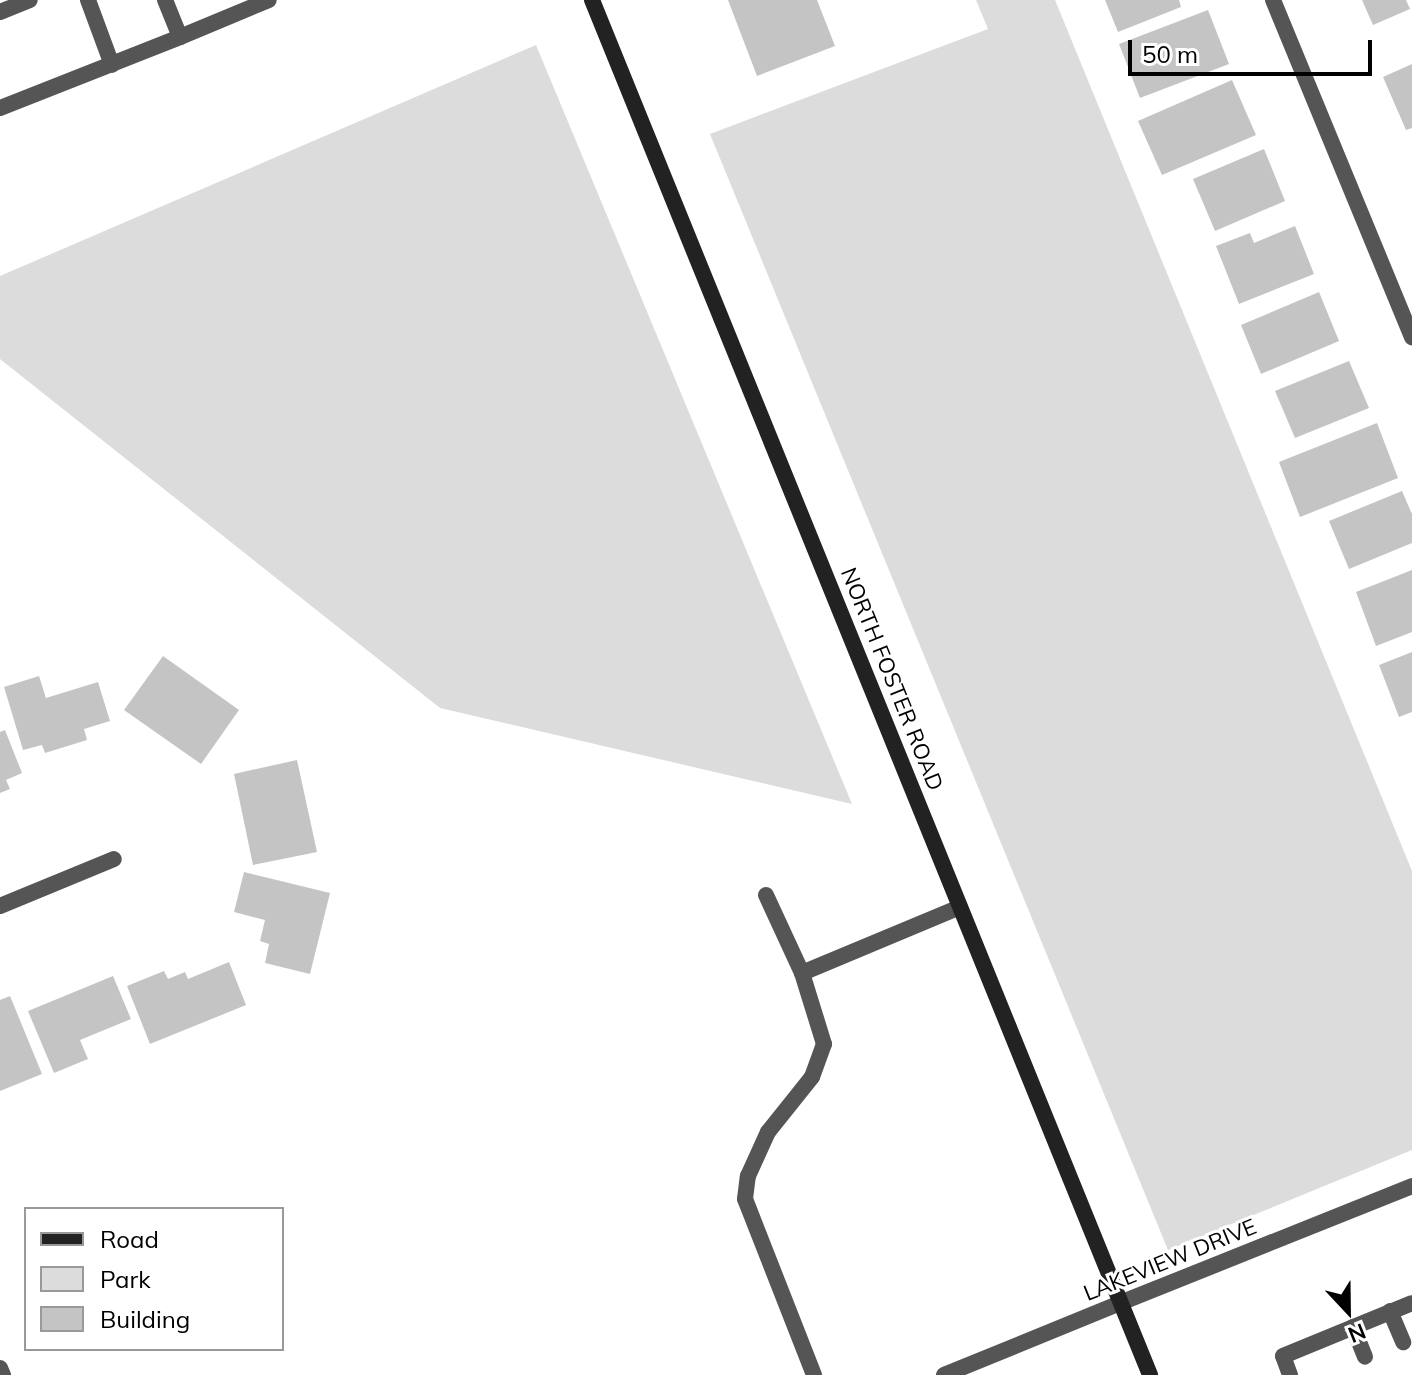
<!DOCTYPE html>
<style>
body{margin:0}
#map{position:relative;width:1412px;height:1375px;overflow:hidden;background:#fff;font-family:Mulish,sans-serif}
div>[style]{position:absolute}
.green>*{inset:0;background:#dcdcdc}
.building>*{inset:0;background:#c4c4c4}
.service>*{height:16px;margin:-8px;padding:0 8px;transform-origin:8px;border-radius:8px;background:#555}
.minor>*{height:16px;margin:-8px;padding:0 8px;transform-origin:8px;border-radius:8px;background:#555}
.tertiary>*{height:16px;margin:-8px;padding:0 8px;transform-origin:8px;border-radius:8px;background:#555}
.secondary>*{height:16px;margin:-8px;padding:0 8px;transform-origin:8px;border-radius:8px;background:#222}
span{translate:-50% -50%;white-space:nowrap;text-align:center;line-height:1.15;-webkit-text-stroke:6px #fff;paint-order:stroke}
.street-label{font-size:22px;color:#000}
.legend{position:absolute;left:24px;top:1207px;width:260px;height:144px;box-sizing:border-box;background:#fff;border:2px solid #999;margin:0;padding:10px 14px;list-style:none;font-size:24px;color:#000}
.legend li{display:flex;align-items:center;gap:16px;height:40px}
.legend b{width:40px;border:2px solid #999}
.north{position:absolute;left:1308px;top:1271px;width:80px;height:80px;-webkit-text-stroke:6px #fff;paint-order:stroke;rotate:158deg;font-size:22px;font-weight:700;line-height:32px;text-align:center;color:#000}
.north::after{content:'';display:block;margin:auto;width:28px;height:36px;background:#000;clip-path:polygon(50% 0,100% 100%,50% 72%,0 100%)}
.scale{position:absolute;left:1128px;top:40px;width:244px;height:36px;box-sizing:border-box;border:4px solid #000;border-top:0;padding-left:10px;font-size:24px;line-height:28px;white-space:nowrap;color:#000;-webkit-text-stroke:6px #fff;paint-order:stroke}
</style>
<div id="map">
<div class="green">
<div style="clip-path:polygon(976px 0,1055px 0,1412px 871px,1412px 1150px,1168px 1250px,710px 134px,988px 29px)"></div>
<div style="clip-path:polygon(536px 45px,852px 804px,440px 708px,0 359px,0 276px)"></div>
</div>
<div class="building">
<div style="clip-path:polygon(728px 0,817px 0,835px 46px,757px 76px)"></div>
<div style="clip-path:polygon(1105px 0,1179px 0,1181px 7px,1118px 32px)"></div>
<div style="clip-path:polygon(1362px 0,1406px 0,1410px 9px,1373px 25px)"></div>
<div style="clip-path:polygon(1208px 10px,1229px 64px,1140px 98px,1119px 44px)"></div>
<div style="clip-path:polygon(1412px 64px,1412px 128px,1406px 130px,1383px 77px)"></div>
<div style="clip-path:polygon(1232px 80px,1256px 135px,1162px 175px,1138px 121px)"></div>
<div style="clip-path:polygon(1264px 149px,1285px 201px,1215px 231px,1193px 179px)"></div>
<div style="clip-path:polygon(1295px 226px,1314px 274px,1239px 304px,1216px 246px,1250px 233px,1254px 243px)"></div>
<div style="clip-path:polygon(1319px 292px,1339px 341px,1261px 374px,1241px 325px)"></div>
<div style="clip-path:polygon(1349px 361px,1369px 408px,1295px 438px,1275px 391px)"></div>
<div style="clip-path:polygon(1377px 423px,1398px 478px,1300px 517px,1279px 462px)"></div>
<div style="clip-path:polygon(1402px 491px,1412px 514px,1412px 543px,1349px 569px,1329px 521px)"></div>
<div style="clip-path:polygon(1412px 570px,1412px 632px,1376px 646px,1356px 592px)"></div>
<div style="clip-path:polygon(1412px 652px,1412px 712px,1399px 717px,1379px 665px)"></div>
<div style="clip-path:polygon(163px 656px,239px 710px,201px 764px,124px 710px)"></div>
<div style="clip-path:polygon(39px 676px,46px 698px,98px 682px,110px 721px,84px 729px,87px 740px,45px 753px,42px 745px,23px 750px,4px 687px)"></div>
<div style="clip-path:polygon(5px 730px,22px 773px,6px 780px,10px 789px,0 793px,0 732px)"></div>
<div style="clip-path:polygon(297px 760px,317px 852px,253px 865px,234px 774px)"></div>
<div style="clip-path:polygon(244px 872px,330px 893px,310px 974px,265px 963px,269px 944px,260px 941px,265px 920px,234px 912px)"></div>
<div style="clip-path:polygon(229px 962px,246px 1005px,150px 1044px,127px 986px,164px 971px,168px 979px,185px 972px,188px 979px)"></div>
<div style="clip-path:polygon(113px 976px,131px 1019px,80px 1040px,88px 1059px,54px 1073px,28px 1011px)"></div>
<div style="clip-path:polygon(10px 996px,42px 1074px,0 1091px,0 1000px)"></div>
</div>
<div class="service">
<div style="left:88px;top:0;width:69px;rotate:69.7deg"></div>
<div style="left:0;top:12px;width:32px;rotate:-22deg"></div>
<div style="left:180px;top:37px;width:96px;rotate:-22.6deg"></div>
<div style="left:0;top:108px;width:193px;rotate:-21.5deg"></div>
<div style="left:180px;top:37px;width:40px;rotate:-112deg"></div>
<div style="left:766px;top:895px;width:86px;rotate:65.2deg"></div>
<div style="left:1390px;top:1311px;width:34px;rotate:67deg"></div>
<div style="left:1353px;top:1327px;width:32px;rotate:68deg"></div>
<div style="left:814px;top:1375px;width:189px;rotate:-111.4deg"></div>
<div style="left:745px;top:1199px;width:23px;rotate:-83deg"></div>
<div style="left:748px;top:1176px;width:48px;rotate:-65.6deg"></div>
<div style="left:768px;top:1132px;width:70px;rotate:-51.3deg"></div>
<div style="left:812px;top:1077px;width:35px;rotate:-70deg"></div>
<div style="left:824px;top:1044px;width:74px;rotate:-107.2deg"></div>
<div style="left:802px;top:973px;width:171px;rotate:-22.7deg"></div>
<div style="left:1290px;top:1375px;width:20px;rotate:-110deg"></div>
<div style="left:1283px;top:1356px;width:139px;rotate:-22.3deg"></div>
</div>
<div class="minor">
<div style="left:1273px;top:0;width:365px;rotate:67.6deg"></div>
<div style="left:0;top:906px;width:123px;rotate:-22.4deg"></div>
<div style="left:1120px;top:1303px;width:315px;rotate:-21.8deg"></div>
<div style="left:0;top:1368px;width:8px;rotate:67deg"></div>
</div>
<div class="tertiary">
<div style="left:944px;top:1375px;width:190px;rotate:-22.2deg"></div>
</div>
<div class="secondary">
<div style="left:592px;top:0;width:1484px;rotate:67.91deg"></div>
</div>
<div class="street-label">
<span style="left:892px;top:679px;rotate:68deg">NORTH FOSTER ROAD</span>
<span style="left:1170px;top:1260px;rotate:-22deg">LAKEVIEW DRIVE</span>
</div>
<ul class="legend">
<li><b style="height:10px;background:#222"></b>Road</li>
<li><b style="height:22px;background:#dcdcdc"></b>Park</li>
<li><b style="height:22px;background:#c4c4c4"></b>Building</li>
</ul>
<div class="north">N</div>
<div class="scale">50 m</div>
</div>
